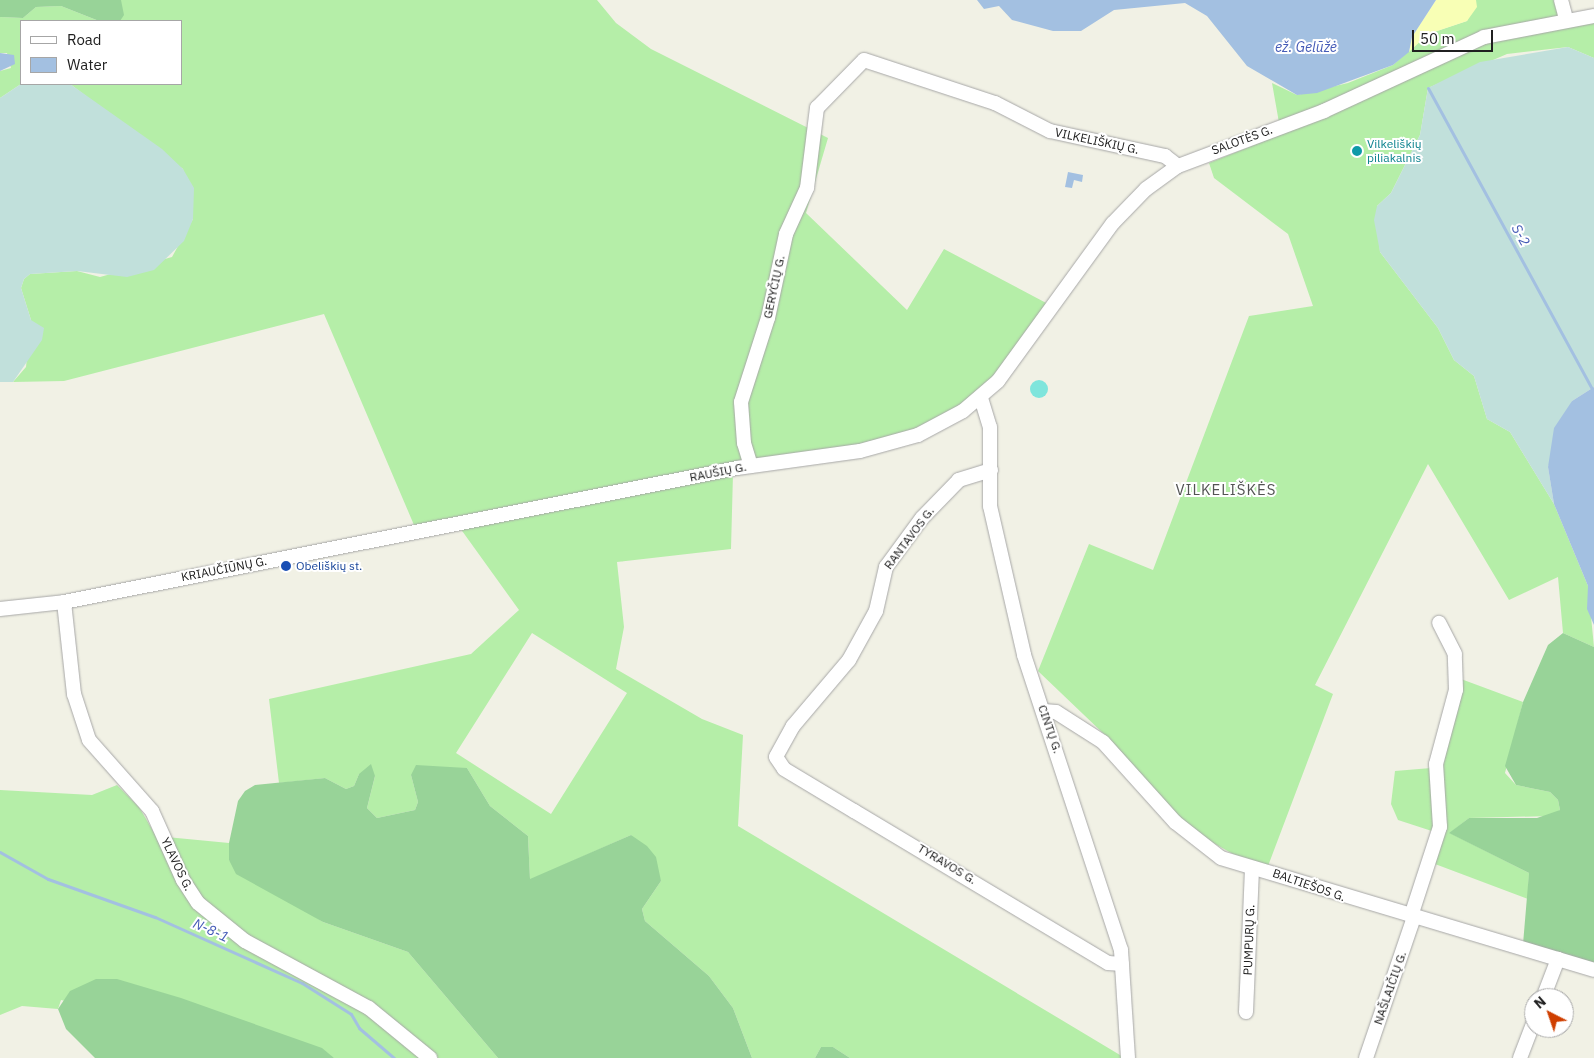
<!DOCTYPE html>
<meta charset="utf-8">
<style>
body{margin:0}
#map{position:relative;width:1594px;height:1058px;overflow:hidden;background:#f1f1e5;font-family:"IBM Plex Sans",sans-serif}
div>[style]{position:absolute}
.grass>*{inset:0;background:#b5eea8}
.forest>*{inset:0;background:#98d398}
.wetland>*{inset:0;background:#c1e0db}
.sand>*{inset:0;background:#f8ffb5}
.pitch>*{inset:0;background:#7fe5dc}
.round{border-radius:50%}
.water>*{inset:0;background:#a3c0e1}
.stream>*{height:3px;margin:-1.5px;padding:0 1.5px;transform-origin:1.5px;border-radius:1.5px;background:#a3c0e1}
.roads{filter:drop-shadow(0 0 1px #a7a7a7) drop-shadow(0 0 1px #a7a7a7)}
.minor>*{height:14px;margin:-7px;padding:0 7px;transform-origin:7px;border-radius:7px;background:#fff}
.dots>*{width:14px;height:14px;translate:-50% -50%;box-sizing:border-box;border:2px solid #fff;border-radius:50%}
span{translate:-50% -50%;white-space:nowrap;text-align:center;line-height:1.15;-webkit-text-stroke:4px #fff;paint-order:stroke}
.street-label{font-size:12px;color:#202020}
.culture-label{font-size:12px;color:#0d838f}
.left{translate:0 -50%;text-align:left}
.transit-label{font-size:12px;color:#164399}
.water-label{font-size:14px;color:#455bb7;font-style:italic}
.quarter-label{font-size:15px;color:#535353;letter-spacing:1px}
.legend{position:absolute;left:20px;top:20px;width:162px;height:65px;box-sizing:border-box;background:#fff;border:1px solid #a6a6a6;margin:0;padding:6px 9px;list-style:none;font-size:15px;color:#202020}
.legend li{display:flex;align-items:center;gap:10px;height:25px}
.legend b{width:25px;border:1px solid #a6a6a6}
.north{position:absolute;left:1524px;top:988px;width:50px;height:50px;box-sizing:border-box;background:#fff;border:1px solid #a6a6a6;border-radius:50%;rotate:319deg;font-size:14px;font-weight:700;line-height:20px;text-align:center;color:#202020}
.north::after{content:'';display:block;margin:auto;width:18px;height:22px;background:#cf3f00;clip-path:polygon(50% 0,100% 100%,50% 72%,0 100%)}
.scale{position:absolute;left:1412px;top:30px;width:81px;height:22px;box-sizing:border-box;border:2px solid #202020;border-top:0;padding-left:6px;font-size:15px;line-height:18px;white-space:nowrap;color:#202020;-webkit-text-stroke:4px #fff;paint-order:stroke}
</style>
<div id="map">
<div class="grass">
<div style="clip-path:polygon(121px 0,597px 0,616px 23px,651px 49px,828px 138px,806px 213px,907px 310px,944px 249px,1050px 305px,981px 392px,924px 427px,856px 445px,720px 465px,414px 525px,324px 314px,64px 381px,13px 382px,26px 367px,31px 320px,21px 288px,24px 279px,30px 274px,77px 271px,100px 277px,172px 257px,193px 219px,183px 169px,70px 84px,181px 84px,181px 21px,120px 21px)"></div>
<div style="clip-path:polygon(1476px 0,1557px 0,1566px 26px,1594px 22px,1594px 58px,1568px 47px,1507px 54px,1428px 88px,1420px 135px,1391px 193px,1377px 206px,1380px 252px,1438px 328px,1454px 360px,1474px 376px,1487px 419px,1510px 432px,1554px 504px,1588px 586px,1594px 647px,1563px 633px,1558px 577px,1509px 600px,1428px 464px,1315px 685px,1333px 694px,1268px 866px,1249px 863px,1192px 831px,1106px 736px,1038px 671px,1089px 544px,1153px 570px,1249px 316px,1313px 306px,1288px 234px,1214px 178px,1209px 163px,1281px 134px,1272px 83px,1297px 95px,1348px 83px,1393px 65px,1428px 34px,1467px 21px)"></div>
<div style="clip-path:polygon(61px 6px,99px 21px,21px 21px,21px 84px,0 98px,0 71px,11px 68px,7px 53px,0 53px,0 17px,23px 18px,36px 7px)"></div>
<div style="clip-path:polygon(evenodd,733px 474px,731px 549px,617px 562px,624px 627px,616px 669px,702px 719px,743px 735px,738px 826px,1125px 1058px,850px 1058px,833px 1047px,821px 1047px,815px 1058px,752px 1058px,733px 1008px,709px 976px,645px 921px,642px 909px,661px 881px,631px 835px,530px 880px,528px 836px,490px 806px,467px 768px,411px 775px,418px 802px,415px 810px,377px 818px,367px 808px,375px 776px,359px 774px,354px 786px,346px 789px,325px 778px,279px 783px,269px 699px,471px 654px,519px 610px,460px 528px,733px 474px,532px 633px,627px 693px,551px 814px,456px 753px,532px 633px)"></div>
<div style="clip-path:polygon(1461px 679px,1523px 702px,1505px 773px,1516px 785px,1550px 792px,1558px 800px,1560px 810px,1551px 816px,1469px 818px,1450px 833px,1529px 873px,1528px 899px,1435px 864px,1441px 834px,1398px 820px,1391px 804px,1395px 771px,1443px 767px)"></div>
<div style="clip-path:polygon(117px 785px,139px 807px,156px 836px,229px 843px,229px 860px,323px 922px,408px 952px,498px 1058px,334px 1058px,61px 1000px,58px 1009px,22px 1006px,0 1015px,0 790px,92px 795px)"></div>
</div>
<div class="forest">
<div style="clip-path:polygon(0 0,121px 0,124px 15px,120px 21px,99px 21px,61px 6px,36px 7px,23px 18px,0 17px)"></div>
<div style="clip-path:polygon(1563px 633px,1594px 647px,1594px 964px,1523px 944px,1529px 873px,1449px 833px,1469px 818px,1537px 818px,1560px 810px,1558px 800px,1550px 792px,1516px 785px,1505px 766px,1523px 702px,1548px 645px)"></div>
<div style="clip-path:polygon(371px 764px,375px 776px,367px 808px,377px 818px,415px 810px,418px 802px,411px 775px,416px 765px,467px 768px,490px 806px,528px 836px,530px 879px,631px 835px,647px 846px,656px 857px,661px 881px,642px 909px,645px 921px,709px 976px,733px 1008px,752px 1058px,498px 1058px,408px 952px,323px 922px,236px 874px,229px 860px,229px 843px,238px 801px,245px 791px,255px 785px,325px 778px,346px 789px,354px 786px,359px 774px)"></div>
<div style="clip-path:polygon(96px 979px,117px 979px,181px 998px,322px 1048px,334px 1058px,95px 1058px,66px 1029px,58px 1009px,70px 991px)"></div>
<div style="clip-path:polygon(821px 1047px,833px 1047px,850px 1058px,815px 1058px)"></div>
</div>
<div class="wetland">
<div style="clip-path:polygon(1568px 47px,1594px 58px,1594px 387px,1572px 401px,1548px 467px,1554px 504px,1510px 432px,1487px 419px,1474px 376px,1454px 360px,1438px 328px,1380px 252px,1374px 220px,1377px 206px,1391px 193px,1420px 135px,1428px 88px,1480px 62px)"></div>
<div style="clip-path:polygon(21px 84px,70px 84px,162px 149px,183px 169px,194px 188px,193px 219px,184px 241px,154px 270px,127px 277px,77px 271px,30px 274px,24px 279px,21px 288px,31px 320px,44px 328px,42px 340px,13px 382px,0 382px,0 98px)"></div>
</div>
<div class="sand">
<div style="clip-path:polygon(1436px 0,1476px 0,1477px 7px,1467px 21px,1428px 34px,1409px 52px,1412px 37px)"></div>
</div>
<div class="pitch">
<div class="round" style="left:1030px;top:380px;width:18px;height:18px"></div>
</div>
<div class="water">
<div style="clip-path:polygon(977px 0,1436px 0,1412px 37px,1409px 52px,1393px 65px,1317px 93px,1297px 95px,1247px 66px,1207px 16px,1185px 3px,1114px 10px,1081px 31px,1053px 31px,1012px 20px,999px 6px,984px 9px)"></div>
<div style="clip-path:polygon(0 53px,14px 55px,15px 64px,0 71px)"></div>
<div style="clip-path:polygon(1068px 172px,1083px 175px,1082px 182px,1074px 180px,1072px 188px,1065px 187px)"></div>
<div style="clip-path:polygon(1594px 387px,1594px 625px,1587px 609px,1588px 586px,1554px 504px,1548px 467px,1554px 428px,1572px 401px)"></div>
</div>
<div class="stream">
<div style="left:1428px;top:88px;width:346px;rotate:61.4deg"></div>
<div style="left:0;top:852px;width:55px;rotate:29.4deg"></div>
<div style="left:48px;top:879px;width:114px;rotate:19.6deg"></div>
<div style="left:155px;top:917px;width:161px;rotate:24.2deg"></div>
<div style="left:302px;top:983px;width:58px;rotate:32.3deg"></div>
<div style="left:351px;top:1014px;width:16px;rotate:60deg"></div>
<div style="left:359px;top:1028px;width:46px;rotate:40.6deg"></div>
</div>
<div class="roads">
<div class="minor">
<div style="left:1561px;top:0;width:20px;rotate:75deg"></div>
<div style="left:981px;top:398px;width:30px;rotate:73deg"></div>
<div style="left:990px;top:427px;width:79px;rotate:90deg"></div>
<div style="left:990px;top:506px;width:153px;rotate:77.1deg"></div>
<div style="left:1024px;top:655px;width:311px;rotate:71.8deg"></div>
<div style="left:1121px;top:950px;width:108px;rotate:86.3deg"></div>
<div style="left:751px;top:466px;width:24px;rotate:-107deg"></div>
<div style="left:744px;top:443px;width:41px;rotate:-94.2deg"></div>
<div style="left:741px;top:402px;width:88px;rotate:-72.2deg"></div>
<div style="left:768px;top:318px;width:86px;rotate:-77.9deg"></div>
<div style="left:786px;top:234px;width:51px;rotate:-65.5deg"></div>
<div style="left:807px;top:188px;width:81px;rotate:-82.9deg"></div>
<div style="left:817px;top:108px;width:67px;rotate:-45.6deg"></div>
<div style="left:864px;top:60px;width:138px;rotate:18.2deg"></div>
<div style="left:995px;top:103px;width:62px;rotate:27deg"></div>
<div style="left:1050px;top:131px;width:118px;rotate:12.3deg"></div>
<div style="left:1165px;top:156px;width:16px;rotate:38deg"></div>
<div style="left:991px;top:470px;width:34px;rotate:163deg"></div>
<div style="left:959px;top:480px;width:53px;rotate:134.2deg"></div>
<div style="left:922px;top:518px;width:61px;rotate:126.3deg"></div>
<div style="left:886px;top:567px;width:45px;rotate:102.8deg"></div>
<div style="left:876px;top:611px;width:56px;rotate:118.9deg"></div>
<div style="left:849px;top:660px;width:87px;rotate:130.3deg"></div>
<div style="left:793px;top:726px;width:35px;rotate:119deg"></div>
<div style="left:776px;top:757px;width:14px;rotate:56deg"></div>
<div style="left:784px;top:769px;width:82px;rotate:31deg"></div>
<div style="left:854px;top:811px;width:296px;rotate:30.9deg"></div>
<div style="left:1108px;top:963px;width:14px;rotate:4deg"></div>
<div style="left:64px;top:602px;width:93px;rotate:83.8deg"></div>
<div style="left:74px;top:694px;width:48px;rotate:71.9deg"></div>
<div style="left:89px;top:740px;width:95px;rotate:48.4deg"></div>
<div style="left:152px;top:811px;width:76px;rotate:65.8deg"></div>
<div style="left:183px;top:880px;width:27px;rotate:57deg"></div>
<div style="left:198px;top:903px;width:60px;rotate:39deg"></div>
<div style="left:245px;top:941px;width:141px;rotate:28.4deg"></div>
<div style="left:369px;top:1008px;width:79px;rotate:39.3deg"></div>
<div style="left:0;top:609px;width:64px;rotate:-6.2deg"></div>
<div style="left:64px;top:602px;width:686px;rotate:-11.26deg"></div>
<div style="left:737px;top:468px;width:124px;rotate:-7.9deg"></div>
<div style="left:860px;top:451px;width:60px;rotate:-15.4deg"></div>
<div style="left:918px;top:435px;width:51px;rotate:-28.1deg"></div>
<div style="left:963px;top:411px;width:46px;rotate:-40.6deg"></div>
<div style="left:998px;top:381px;width:195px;rotate:-54deg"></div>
<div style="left:1113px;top:223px;width:47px;rotate:-45.9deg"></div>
<div style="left:1146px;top:189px;width:39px;rotate:-36deg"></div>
<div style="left:1178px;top:166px;width:156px;rotate:-20.6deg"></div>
<div style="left:1324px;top:111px;width:176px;rotate:-24.8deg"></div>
<div style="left:1484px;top:37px;width:112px;rotate:-10.8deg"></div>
<div style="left:1044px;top:711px;width:12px;rotate:5deg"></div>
<div style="left:1056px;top:712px;width:56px;rotate:32.6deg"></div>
<div style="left:1103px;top:742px;width:108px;rotate:48deg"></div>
<div style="left:1175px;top:822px;width:58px;rotate:38deg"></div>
<div style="left:1221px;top:858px;width:389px;rotate:16.7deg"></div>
<div style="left:1411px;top:916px;width:94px;rotate:-72deg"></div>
<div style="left:1440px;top:827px;width:63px;rotate:-93.6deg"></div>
<div style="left:1436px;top:764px;width:77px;rotate:-74.9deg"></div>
<div style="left:1456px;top:690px;width:36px;rotate:-92deg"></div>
<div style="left:1455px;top:654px;width:35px;rotate:-117deg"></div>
<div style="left:1543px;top:998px;width:42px;rotate:-69deg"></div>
<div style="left:1246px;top:1012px;width:144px;rotate:-87.6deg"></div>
<div style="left:1366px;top:1058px;width:149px;rotate:-71.2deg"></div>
<div style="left:1520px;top:1058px;width:39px;rotate:-69deg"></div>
</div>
</div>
<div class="dots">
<div style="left:1357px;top:151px;background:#0f9aa8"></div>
<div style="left:286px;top:566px;background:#1a4fb4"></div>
</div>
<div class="street-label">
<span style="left:1242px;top:140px;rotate:-20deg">SALOTĖS G.</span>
<span style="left:1097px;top:141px;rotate:12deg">VILKELIŠKIŲ G.</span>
<span style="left:774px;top:287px;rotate:-78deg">GERYČIŲ G.</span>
<span style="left:718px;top:472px;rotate:-11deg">RAUŠIŲ G.</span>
<span style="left:909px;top:538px;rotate:-53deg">RANTAVOS G.</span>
<span style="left:224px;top:569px;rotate:-11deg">KRIAUČIŪNŲ G.</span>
<span style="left:1050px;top:729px;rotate:71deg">CINTŲ G.</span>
<span style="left:177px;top:864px;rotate:64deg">YLAVOS G.</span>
<span style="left:947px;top:864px;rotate:31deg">TYRAVOS G.</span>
<span style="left:1309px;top:885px;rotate:19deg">BALTIEŠOS G.</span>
<span style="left:1249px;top:940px;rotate:-88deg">PUMPURŲ G.</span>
<span style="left:1390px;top:988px;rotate:-71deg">NAŠLAIČIŲ G.</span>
</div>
<div class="culture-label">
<span class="left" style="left:1367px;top:151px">Vilkeliškių<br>piliakalnis</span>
</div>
<div class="transit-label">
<span class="left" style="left:296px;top:566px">Obeliškių st.</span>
</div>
<div class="water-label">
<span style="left:1306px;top:47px">ež. Gelūžė</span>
<span style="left:1521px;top:235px;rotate:61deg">S-2</span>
<span style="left:211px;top:930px;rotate:24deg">N-8-1</span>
</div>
<div class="quarter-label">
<span style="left:1226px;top:490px">VILKELIŠKĖS</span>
</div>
<ul class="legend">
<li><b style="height:6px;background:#fff"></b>Road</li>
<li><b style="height:14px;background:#a3c0e1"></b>Water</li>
</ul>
<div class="north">N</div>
<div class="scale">50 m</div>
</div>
